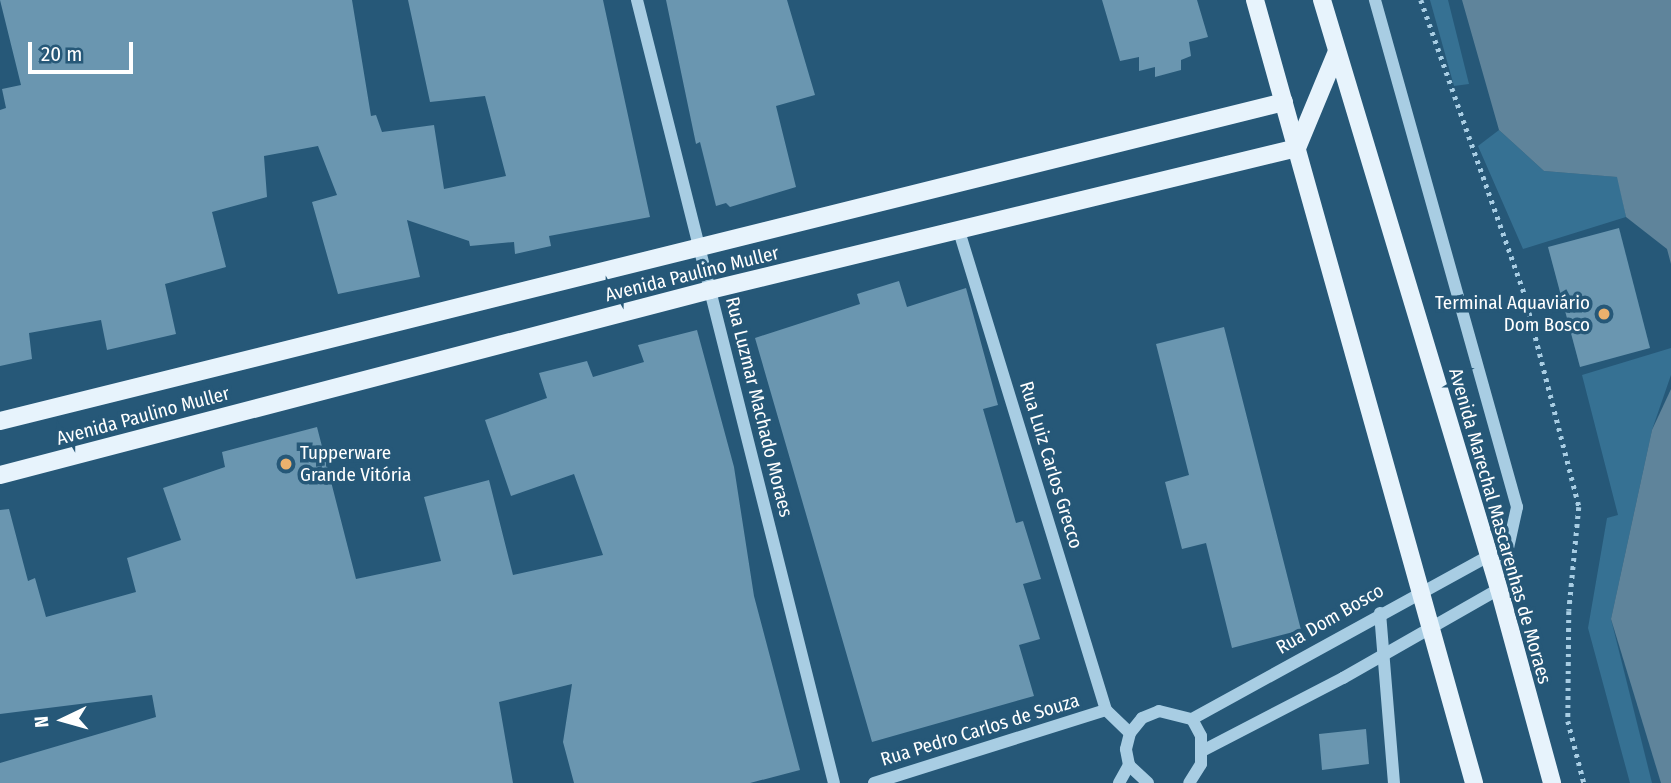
<!DOCTYPE html>
<meta charset="utf-8">
<style>
body{margin:0}
#map{position:relative;width:1671px;height:783px;overflow:hidden;background:#265878;font-family:"Fira Sans Condensed",sans-serif}
div>[style]{position:absolute}
.green>*{inset:0;background:#367193}
.water>*{inset:0;background:#5f849b}
.building>*{inset:0;background:#6a96b0}
.path>*{height:4.5px;margin-top:-2.25px;transform-origin:0;background:repeating-linear-gradient(90deg,#a8cde3 0 3.5px,transparent 0 8.5px)}
.minor>*{height:12px;margin:-6px;padding:0 6px;transform-origin:6px;border-radius:6px;background:#a8cde3}
.major>*{height:18px;margin:-9px;padding:0 9px;transform-origin:9px;border-radius:9px;background:#e7f3fc}
.dots>*{width:19px;height:19px;translate:-50% -50%;box-sizing:border-box;border:4px solid #265878;border-radius:50%}
span{translate:-50% -50%;white-space:nowrap;text-align:center;line-height:1.15;-webkit-text-stroke:7px #265878;paint-order:stroke}
.street-label{font-size:19px;color:#fff}
.poi-label{font-size:19px;color:#fff}
.right{translate:-100% -50%;text-align:right}
.left{translate:0 -50%;text-align:left}
.north{position:absolute;left:28px;top:685px;width:70px;height:70px;-webkit-text-stroke:5px #265878;paint-order:stroke;rotate:265deg;font-size:19px;font-weight:700;line-height:28px;text-align:center;color:#fff}
.north::after{content:'';display:block;margin:auto;width:24px;height:32px;background:#fff;clip-path:polygon(50% 0,100% 100%,50% 72%,0 100%)}
.scale{position:absolute;left:28px;top:42px;width:105px;height:32px;box-sizing:border-box;border:4px solid #fff;border-top:0;padding-left:9px;font-size:21px;line-height:24px;white-space:nowrap;color:#fff;-webkit-text-stroke:5px #265878;paint-order:stroke}
</style>
<div id="map">
<div class="green">
<div style="clip-path:polygon(1430px 0,1448px 0,1469px 84px,1454px 86px)"></div>
<div style="clip-path:polygon(1499px 130px,1544px 171px,1618px 177px,1626px 217px,1523px 249px,1478px 146px)"></div>
<div style="clip-path:polygon(1671px 348px,1671px 375px,1652px 430px,1611px 619px,1652px 783px,1630px 783px,1588px 628px,1607px 518px,1618px 515px,1582px 375px)"></div>
</div>
<div class="water">
<div style="clip-path:polygon(1462px 0,1671px 0,1671px 264px,1667px 249px,1626px 217px,1617px 177px,1544px 171px,1499px 130px)"></div>
<div style="clip-path:polygon(1671px 389px,1671px 783px,1661px 783px,1611px 619px,1652px 430px)"></div>
</div>
<div class="building">
<div style="clip-path:polygon(0 0,352px 0,371px 116px,376px 115px,382px 132px,434px 125px,444px 189px,506px 176px,485px 96px,430px 102px,408px 0,603px 0,650px 217px,549px 236px,551px 246px,515px 254px,514px 242px,470px 246px,469px 241px,407px 220px,420px 277px,338px 294px,312px 202px,337px 195px,318px 146px,264px 156px,267px 197px,212px 212px,226px 267px,165px 284px,176px 334px,107px 350px,101px 320px,29px 333px,32px 359px,0 366px,0 110px,6px 108px,2px 89px,21px 85px)"></div>
<div style="clip-path:polygon(666px 0,787px 0,815px 95px,776px 106px,796px 187px,730px 207px,726px 203px,716px 206px,700px 142px,696px 144px)"></div>
<div style="clip-path:polygon(1102px 0,1197px 0,1208px 37px,1189px 42px,1191px 56px,1181px 60px,1181px 70px,1155px 77px,1155px 67px,1139px 71px,1139px 57px,1120px 61px)"></div>
<div style="clip-path:polygon(1619px 228px,1650px 348px,1580px 367px,1548px 247px)"></div>
<div style="clip-path:polygon(899px 281px,907px 307px,966px 288px,998px 405px,983px 409px,1016px 523px,1023px 521px,1041px 579px,1023px 584px,1040px 639px,1019px 645px,1034px 696px,872px 742px,755px 338px,860px 304px,857px 294px)"></div>
<div style="clip-path:polygon(1224px 327px,1301px 630px,1232px 648px,1206px 543px,1182px 549px,1165px 482px,1189px 475px,1156px 344px)"></div>
<div style="clip-path:polygon(697px 330px,734px 467px,754px 596px,800px 770px,750px 783px,574px 783px,563px 742px,572px 684px,499px 702px,513px 783px,0 783px,0 763px,156px 717px,152px 695px,0 714px,0 510px,9px 509px,28px 581px,35px 578px,46px 617px,136px 592px,127px 558px,181px 540px,163px 488px,225px 467px,222px 452px,317px 427px,356px 579px,441px 561px,424px 497px,489px 480px,513px 575px,603px 555px,574px 474px,511px 496px,485px 420px,547px 398px,539px 373px,587px 361px,593px 377px,644px 362px,638px 345px)"></div>
<div style="clip-path:polygon(1366px 729px,1369px 764px,1322px 770px,1319px 734px)"></div>
</div>
<div class="path">
<div style="left:1421px;top:0;width:314px;rotate:70.6deg"></div>
<div style="left:1525px;top:296px;width:218px;rotate:75.6deg"></div>
<div style="left:1579px;top:507px;width:104px;rotate:95.5deg"></div>
<div style="left:1569px;top:611px;width:110px;rotate:90.5deg"></div>
<div style="left:1568px;top:721px;width:64px;rotate:75.5deg"></div>
</div>
<div class="minor">
<div style="left:637px;top:0;width:807px;rotate:75.88deg"></div>
<div style="left:959px;top:231px;width:501px;rotate:72.94deg"></div>
<div style="left:1380px;top:613px;width:171px;rotate:85.3deg"></div>
<div style="left:1192px;top:719px;width:339px;rotate:-28.8deg"></div>
<div style="left:1204px;top:750px;width:157px;rotate:-27.4deg"></div>
<div style="left:1343px;top:678px;width:180px;rotate:-29.7deg"></div>
<div style="left:1499px;top:589px;width:84px;rotate:-77.6deg"></div>
<div style="left:1517px;top:507px;width:527px;rotate:-105.65deg"></div>
<div style="left:874px;top:783px;width:243px;rotate:-17.5deg"></div>
<div style="left:1106px;top:710px;width:33px;rotate:44deg"></div>
<div style="left:1119px;top:783px;width:21px;rotate:-61deg"></div>
<div style="left:1148px;top:783px;width:26px;rotate:-137deg"></div>
<div style="left:1129px;top:765px;width:16px;rotate:-101deg"></div>
<div style="left:1126px;top:749px;width:16px;rotate:-76deg"></div>
<div style="left:1130px;top:733px;width:19px;rotate:-51deg"></div>
<div style="left:1142px;top:718px;width:18px;rotate:-22deg"></div>
<div style="left:1159px;top:711px;width:34px;rotate:14deg"></div>
<div style="left:1192px;top:719px;width:19px;rotate:62deg"></div>
<div style="left:1201px;top:736px;width:28px;rotate:90deg"></div>
<div style="left:1201px;top:764px;width:22px;rotate:122deg"></div>
</div>
<div class="major">
<div style="left:1255px;top:0;width:813px;rotate:74.37deg"></div>
<div style="left:1322px;top:0;width:615px;rotate:73.27deg"></div>
<div style="left:1499px;top:589px;width:201px;rotate:74.7deg"></div>
<div style="left:1297px;top:148px;width:102px;rotate:-67.5deg"></div>
<div style="left:0;top:421px;width:1323px;rotate:-13.95deg"></div>
<div style="left:0;top:475px;width:734px;rotate:-14.6deg"></div>
<div style="left:710px;top:290px;width:604px;rotate:-13.6deg"></div>
</div>
<div class="dots">
<div style="left:1604px;top:314px;background:#ebb16d"></div>
<div style="left:286px;top:464px;background:#ebb16d"></div>
</div>
<div class="street-label">
<span style="left:692px;top:274px;rotate:-14deg">Avenida Paulino Muller</span>
<span style="left:759px;top:407px;rotate:76deg">Rua Luzmar Machado Moraes</span>
<span style="left:143px;top:416px;rotate:-15deg">Avenida Paulino Muller</span>
<span style="left:1051px;top:465px;rotate:73deg">Rua Luiz Carlos Grecco</span>
<span style="left:1500px;top:526px;rotate:74deg">Avenida Marechal Mascarenhas de Moraes</span>
<span style="left:1330px;top:619px;rotate:-30deg">Rua Dom Bosco</span>
<span style="left:980px;top:730px;rotate:-17deg">Rua Pedro Carlos de Souza</span>
</div>
<div class="poi-label">
<span class="right" style="left:1590px;top:314px">Terminal Aquaviário<br>Dom Bosco</span>
<span class="left" style="left:300px;top:464px">Tupperware<br>Grande Vitória</span>
</div>
<div class="north">N</div>
<div class="scale">20 m</div>
</div>
